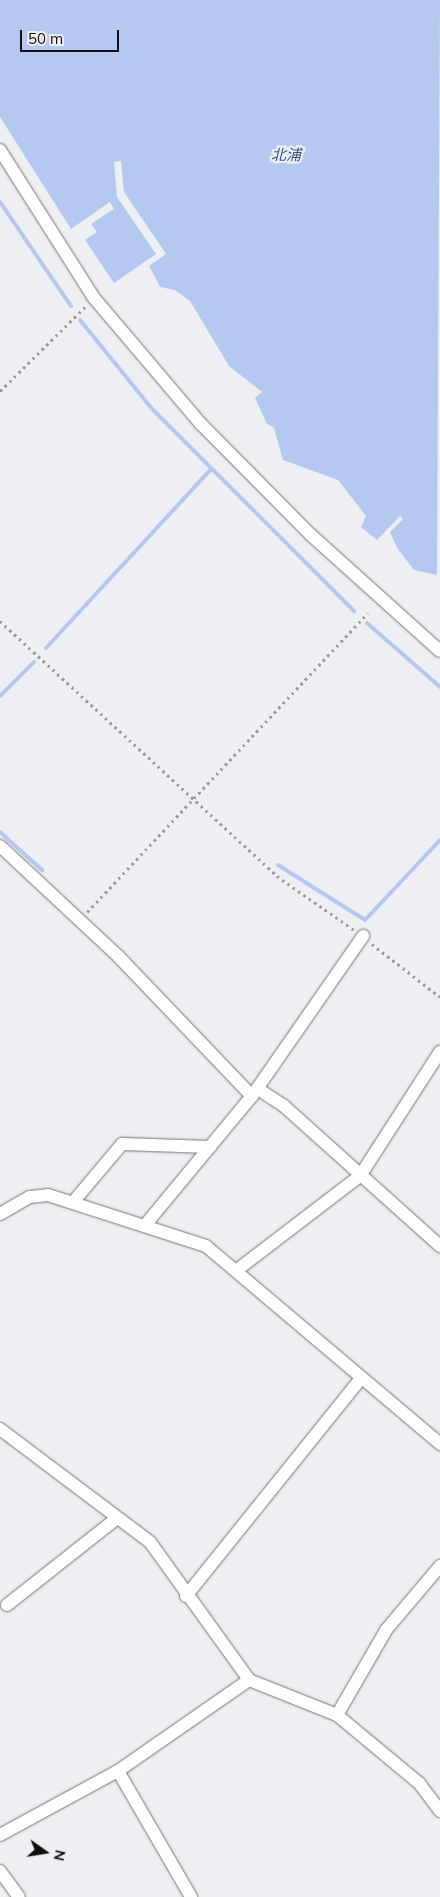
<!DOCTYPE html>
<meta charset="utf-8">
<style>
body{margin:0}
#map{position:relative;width:440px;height:1897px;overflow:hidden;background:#eeeff2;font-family:Mulish,"Noto Sans JP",sans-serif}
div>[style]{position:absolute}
.water>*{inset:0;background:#b5c9f0}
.stream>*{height:4px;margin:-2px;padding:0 2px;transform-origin:2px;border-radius:2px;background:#b5c9f0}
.path>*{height:2.5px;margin-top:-1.25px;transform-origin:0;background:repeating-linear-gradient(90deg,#9a9b9d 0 2.5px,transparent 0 6.5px)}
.roads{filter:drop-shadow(0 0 1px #747577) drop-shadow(0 0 1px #747577)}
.minor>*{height:12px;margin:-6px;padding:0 6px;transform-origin:6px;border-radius:6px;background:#fff}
span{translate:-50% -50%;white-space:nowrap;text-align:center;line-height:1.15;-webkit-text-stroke:4.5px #eeeff2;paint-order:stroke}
.water-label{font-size:15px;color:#3b5285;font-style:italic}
.north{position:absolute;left:20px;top:1827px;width:50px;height:50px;-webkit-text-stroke:4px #eeeff2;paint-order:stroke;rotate:103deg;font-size:14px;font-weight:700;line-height:20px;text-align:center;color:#0f0f10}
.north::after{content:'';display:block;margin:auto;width:18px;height:22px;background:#0f0f10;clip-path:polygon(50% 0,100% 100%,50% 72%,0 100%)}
.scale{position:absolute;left:20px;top:30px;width:99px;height:22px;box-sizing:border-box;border:2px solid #0f0f10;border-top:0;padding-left:6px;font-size:15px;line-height:18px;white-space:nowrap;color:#0f0f10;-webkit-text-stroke:4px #eeeff2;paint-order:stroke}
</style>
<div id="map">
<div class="water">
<div style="clip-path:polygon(0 0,440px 0,437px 575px,414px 570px,397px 548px,390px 532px,403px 519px,400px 516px,377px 540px,361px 527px,366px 516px,338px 480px,283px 460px,274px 428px,267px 424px,255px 398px,262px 392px,229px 366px,190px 301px,175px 290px,160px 287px,149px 266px,166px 254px,124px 192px,121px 161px,114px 162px,117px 197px,156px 254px,114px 283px,85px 240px,97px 232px,91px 224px,114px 209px,110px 202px,71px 229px,0 117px)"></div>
</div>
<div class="stream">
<div style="left:0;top:202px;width:126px;rotate:55.7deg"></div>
<div style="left:80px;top:320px;width:114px;rotate:51deg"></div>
<div style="left:152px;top:409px;width:286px;rotate:45deg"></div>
<div style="left:367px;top:623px;width:97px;rotate:41.2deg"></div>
<div style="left:46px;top:648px;width:242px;rotate:-47.3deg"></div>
<div style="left:0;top:696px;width:48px;rotate:-45deg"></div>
<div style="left:0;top:832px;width:57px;rotate:42.1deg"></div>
<div style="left:278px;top:865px;width:103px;rotate:32.3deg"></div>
<div style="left:365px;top:920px;width:110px;rotate:-46.8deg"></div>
</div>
<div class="path">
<div style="left:0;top:391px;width:121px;rotate:-44.7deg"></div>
<div style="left:0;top:621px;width:377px;rotate:42.6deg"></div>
<div style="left:277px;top:876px;width:94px;rotate:35deg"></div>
<div style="left:87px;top:912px;width:410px;rotate:-46.8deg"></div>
<div style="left:372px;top:944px;width:86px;rotate:37.9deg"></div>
</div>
<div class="roads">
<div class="minor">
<div style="left:0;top:150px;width:175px;rotate:57.6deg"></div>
<div style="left:94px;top:298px;width:165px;rotate:49.7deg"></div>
<div style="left:201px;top:424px;width:156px;rotate:45.3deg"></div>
<div style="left:311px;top:535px;width:173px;rotate:42deg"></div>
<div style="left:0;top:846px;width:161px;rotate:43deg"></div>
<div style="left:118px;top:956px;width:194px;rotate:46.3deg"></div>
<div style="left:258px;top:1089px;width:31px;rotate:33deg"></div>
<div style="left:284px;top:1106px;width:210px;rotate:41.9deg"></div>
<div style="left:74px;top:1201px;width:75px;rotate:-49.9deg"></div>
<div style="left:122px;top:1144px;width:88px;rotate:2deg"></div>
<div style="left:0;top:1214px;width:34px;rotate:-30deg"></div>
<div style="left:30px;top:1197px;width:18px;rotate:-6deg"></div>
<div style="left:48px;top:1195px;width:166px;rotate:17.9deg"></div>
<div style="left:206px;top:1246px;width:307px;rotate:40.2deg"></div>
<div style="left:146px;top:1224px;width:166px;rotate:-50.4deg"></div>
<div style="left:252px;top:1096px;width:195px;rotate:-55.2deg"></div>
<div style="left:237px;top:1270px;width:155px;rotate:-37.4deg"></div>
<div style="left:360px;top:1176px;width:148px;rotate:-57.2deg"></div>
<div style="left:0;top:1429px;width:188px;rotate:37deg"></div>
<div style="left:150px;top:1542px;width:170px;rotate:54.3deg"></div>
<div style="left:249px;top:1680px;width:95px;rotate:21.7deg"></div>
<div style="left:337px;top:1715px;width:107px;rotate:39.7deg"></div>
<div style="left:419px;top:1783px;width:35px;rotate:53deg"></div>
<div style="left:186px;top:1596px;width:280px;rotate:-51.2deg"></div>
<div style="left:7px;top:1605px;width:140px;rotate:-38.3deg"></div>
<div style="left:337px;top:1715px;width:98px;rotate:-60deg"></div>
<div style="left:386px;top:1630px;width:84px;rotate:-49.8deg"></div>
<div style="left:118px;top:1771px;width:146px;rotate:59.9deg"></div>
<div style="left:0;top:1835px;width:134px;rotate:-28.5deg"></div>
<div style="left:118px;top:1771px;width:160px;rotate:-34.8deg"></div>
<div style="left:0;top:1871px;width:32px;rotate:54deg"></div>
</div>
</div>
<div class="water-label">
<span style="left:286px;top:155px">北浦</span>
</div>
<div class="north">N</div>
<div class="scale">50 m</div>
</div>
